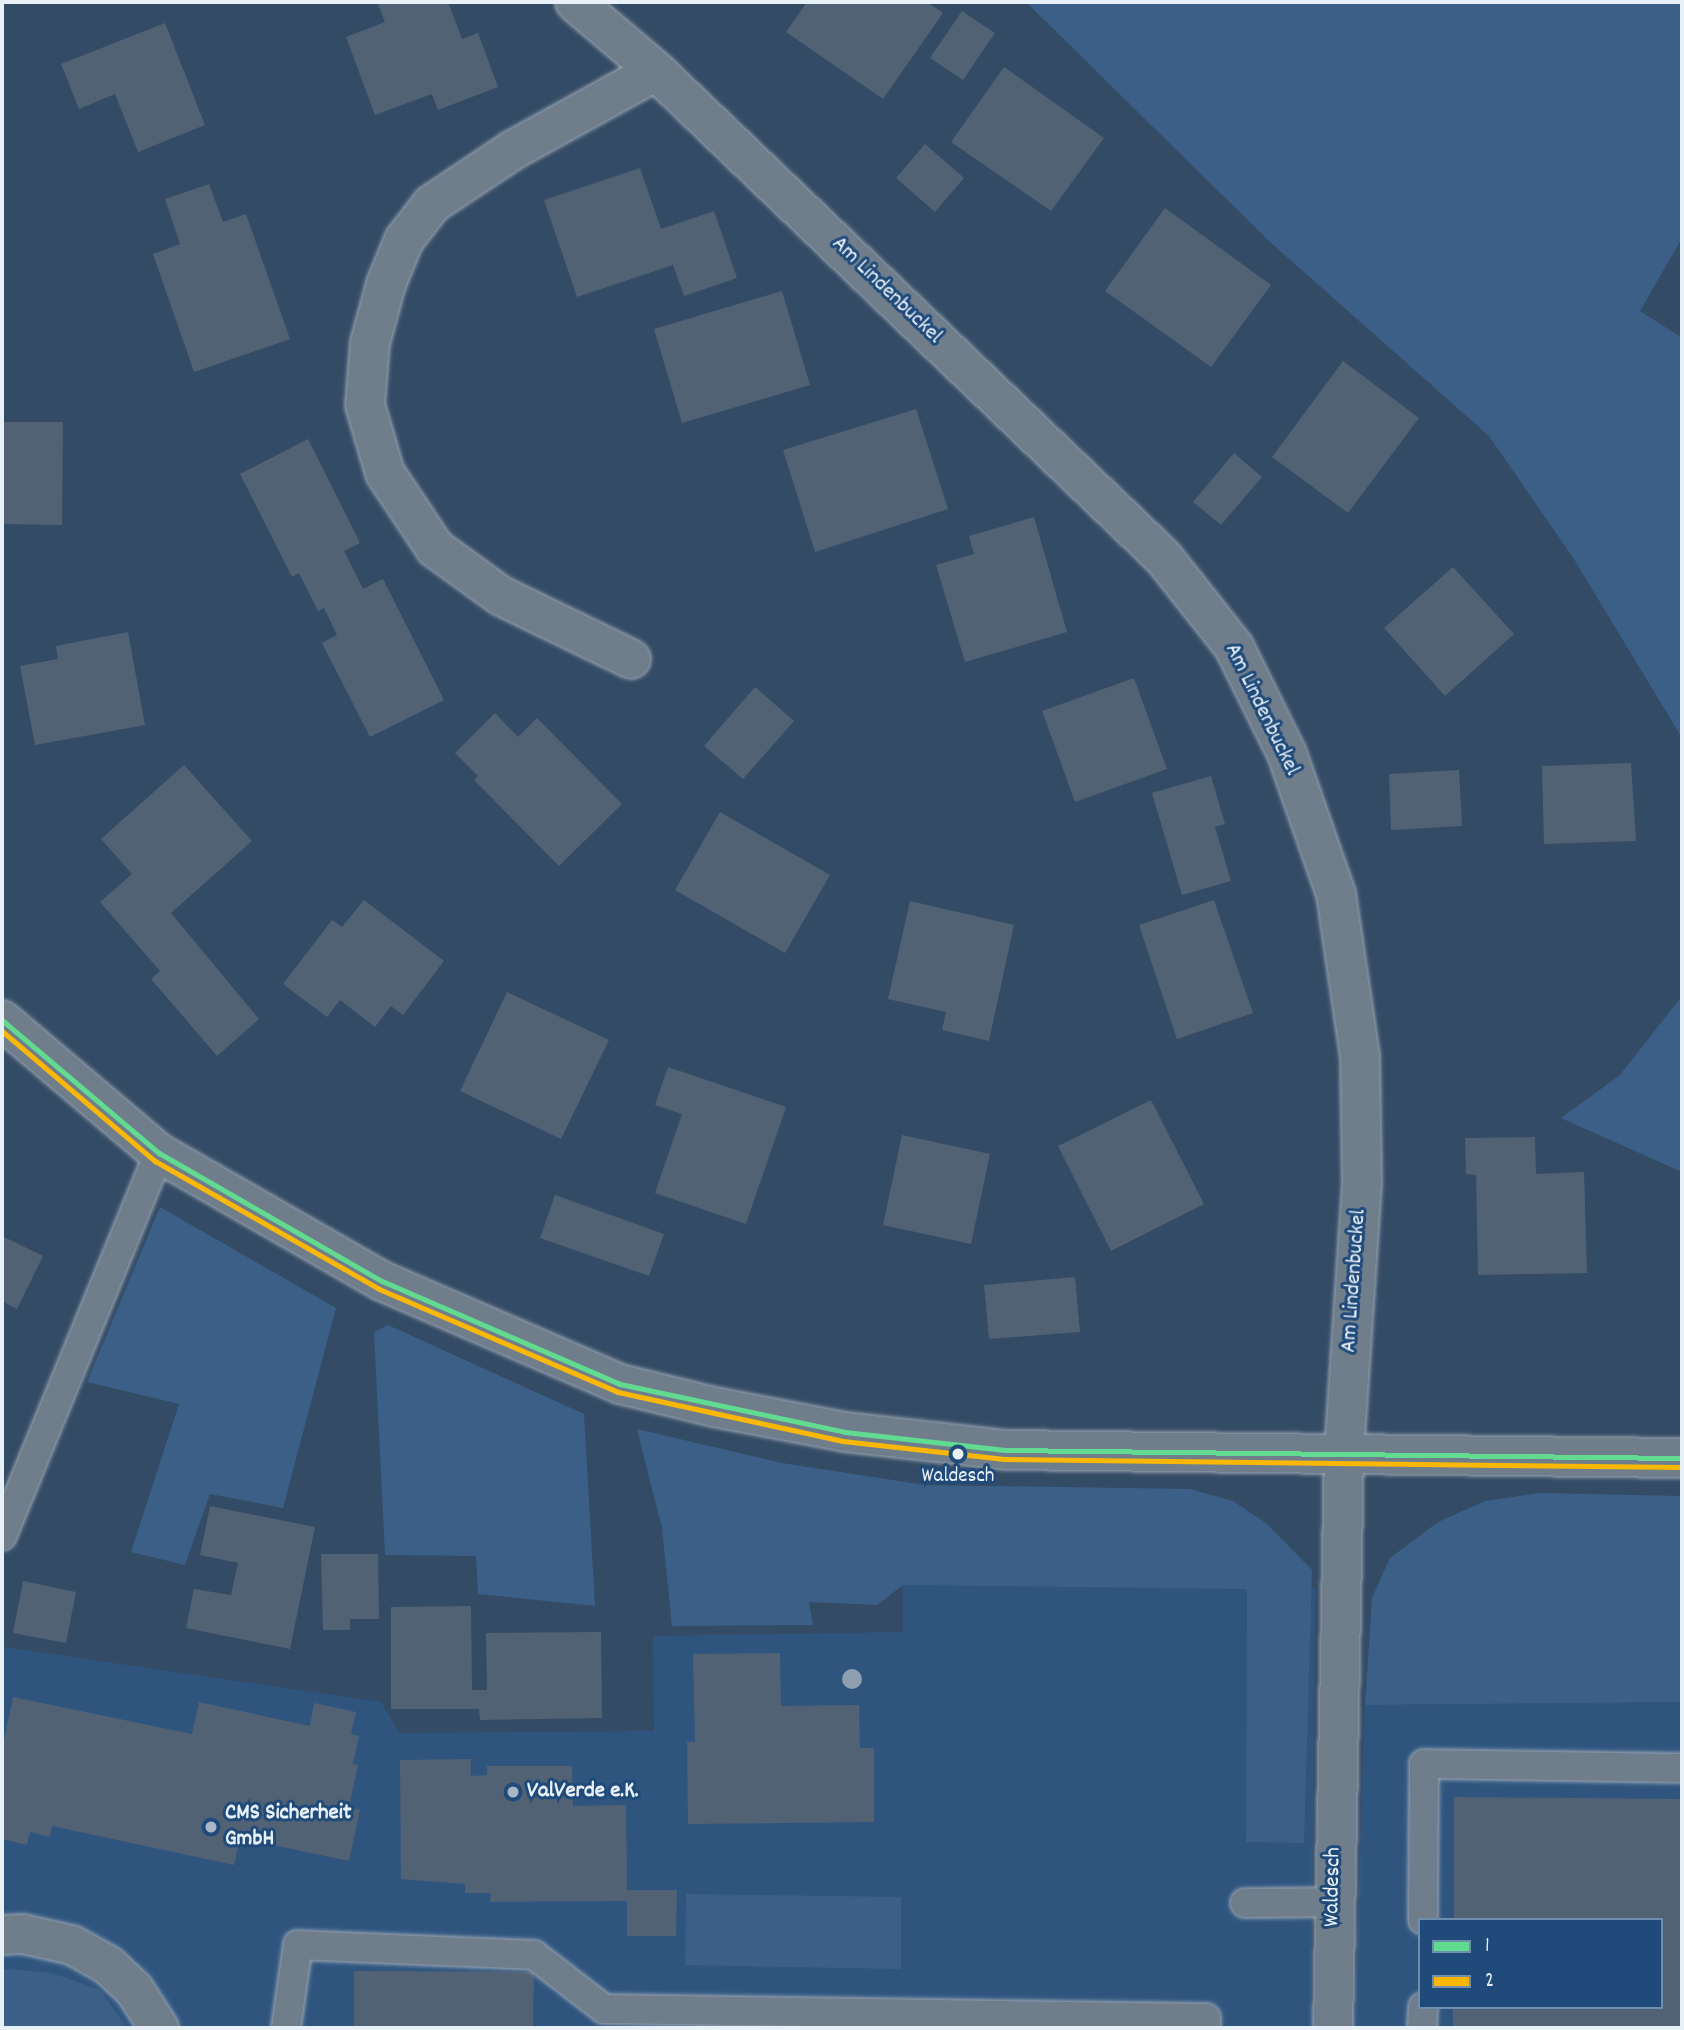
<!DOCTYPE html>
<style>
body{margin:0}
#map{position:relative;width:1684px;height:2030px;overflow:hidden;background:#344b65;font-family:Dekko,sans-serif}
div>[style]{position:absolute}
.built>*{inset:0;background:#2f557f}
.green>*{inset:0;background:#3b5f87}
.building>*{inset:0;background:#516275}
.roads{filter:drop-shadow(0 0 2px #9aa6b3) drop-shadow(0 0 2px #9aa6b3)}
.service>*{height:28px;margin:-14px;padding:0 14px;transform-origin:14px;border-radius:14px;background:#707e8c}
.minor>*{height:38px;margin:-19px;padding:0 19px;transform-origin:19px;border-radius:19px;background:#707e8c}
.bus-1>*{height:5px;margin:-2.5px;padding:0 2.5px;transform-origin:2.5px;border-radius:2.5px;background:#60db90}
.bus-2>*{height:5px;margin:-2.5px;padding:0 2.5px;transform-origin:2.5px;border-radius:2.5px;background:#fab706}
.trees>*{width:20px;height:20px;margin:-10px;border-radius:50%;background:#8e9fb0}
.dots>*{width:19px;height:19px;translate:-50% -50%;box-sizing:border-box;border:4px solid #1f4a7a;border-radius:50%}
span{translate:-50% -50%;white-space:nowrap;text-align:center;line-height:1.15;-webkit-text-stroke:6px #1f4a7a;paint-order:stroke}
.bus-label{font-size:21px;color:#e8f1f8}
.street-label{font-size:23px;color:#e8f1f8}
.poi-label{font-size:23px;color:#e8f1f8;font-weight:700}
.left{translate:0 -50%;text-align:left}
.frame{position:absolute;inset:0;border:4px solid #e8f1f8;pointer-events:none}
.legend{position:absolute;left:1418px;top:1918px;width:245px;height:91px;box-sizing:border-box;background:#1f4a7a;border:2px solid #6f8dac;margin:0;padding:9px 12px;list-style:none;font-size:21px;color:#e8f1f8}
.legend li{display:flex;align-items:center;gap:14px;height:35px}
.legend b{width:35px;border:2px solid #6f8dac}
</style>
<div id="map">
<div class="built">
<div style="clip-path:polygon(evenodd,903px 1584px,1315px 1588px,1311px 2009px,1355px 2010px,1365px 1705px,1682px 1702px,1682px 2028px,2px 2028px,4px 1647px,381px 1702px,399px 1733px,654px 1731px,653px 1636px,903px 1632px,903px 1584px,1420px 1920px,1661px 1920px,1661px 2007px,1420px 2007px,1420px 1920px)"></div>
</div>
<div class="green">
<div style="clip-path:polygon(1026px 2px,1682px 2px,1682px 238px,1640px 311px,1682px 338px,1682px 738px,1574px 559px,1489px 436px,1269px 241px)"></div>
<div style="clip-path:polygon(1682px 996px,1682px 1172px,1561px 1118px,1620px 1075px)"></div>
<div style="clip-path:polygon(160px 1207px,336px 1308px,283px 1508px,210px 1494px,185px 1565px,131px 1552px,179px 1404px,87px 1382px)"></div>
<div style="clip-path:polygon(388px 1325px,584px 1414px,595px 1606px,478px 1594px,476px 1556px,385px 1555px,374px 1332px)"></div>
<div style="clip-path:polygon(637px 1429px,782px 1463px,925px 1485px,1190px 1489px,1233px 1501px,1266px 1523px,1312px 1570px,1304px 1843px,1246px 1842px,1247px 1589px,903px 1585px,877px 1605px,809px 1602px,813px 1625px,672px 1626px,662px 1528px)"></div>
<div style="clip-path:polygon(1540px 1493px,1682px 1496px,1682px 1702px,1365px 1705px,1372px 1598px,1390px 1558px,1438px 1522px,1485px 1501px)"></div>
<div style="clip-path:polygon(686px 1894px,901px 1897px,901px 1969px,685px 1965px)"></div>
<div style="clip-path:polygon(7px 1969px,52px 1973px,100px 1990px,127px 2028px,2px 2028px,2px 1970px)"></div>
</div>
<div class="building">
<div style="clip-path:polygon(377px 2px,448px 2px,462px 39px,478px 33px,498px 87px,438px 110px,432px 94px,375px 115px,346px 37px,385px 22px)"></div>
<div style="clip-path:polygon(807px 2px,927px 2px,943px 13px,883px 99px,786px 32px)"></div>
<div style="clip-path:polygon(962px 11px,995px 33px,963px 80px,930px 58px)"></div>
<div style="clip-path:polygon(165px 23px,205px 125px,138px 152px,115px 94px,79px 109px,61px 64px)"></div>
<div style="clip-path:polygon(1004px 67px,1104px 138px,1051px 211px,951px 142px)"></div>
<div style="clip-path:polygon(925px 144px,964px 178px,935px 212px,896px 178px)"></div>
<div style="clip-path:polygon(640px 168px,661px 229px,714px 211px,737px 278px,684px 296px,673px 265px,577px 297px,544px 200px)"></div>
<div style="clip-path:polygon(209px 184px,223px 222px,246px 214px,290px 339px,194px 372px,153px 254px,180px 244px,165px 199px)"></div>
<div style="clip-path:polygon(1165px 208px,1271px 285px,1211px 367px,1105px 291px)"></div>
<div style="clip-path:polygon(782px 291px,810px 385px,682px 423px,654px 329px)"></div>
<div style="clip-path:polygon(1343px 361px,1419px 418px,1348px 513px,1272px 457px)"></div>
<div style="clip-path:polygon(916px 409px,948px 509px,815px 552px,783px 450px)"></div>
<div style="clip-path:polygon(2px 422px,63px 422px,62px 525px,2px 524px)"></div>
<div style="clip-path:polygon(308px 439px,360px 543px,344px 551px,363px 589px,383px 579px,444px 700px,370px 737px,322px 643px,337px 635px,324px 608px,318px 611px,299px 573px,292px 577px,240px 474px)"></div>
<div style="clip-path:polygon(1234px 453px,1262px 477px,1221px 525px,1193px 502px)"></div>
<div style="clip-path:polygon(1034px 517px,1067px 632px,965px 662px,936px 565px,974px 554px,969px 536px)"></div>
<div style="clip-path:polygon(1453px 567px,1514px 634px,1445px 696px,1384px 628px)"></div>
<div style="clip-path:polygon(128px 632px,145px 725px,35px 745px,20px 666px,58px 659px,56px 646px)"></div>
<div style="clip-path:polygon(1134px 678px,1167px 769px,1075px 802px,1042px 711px)"></div>
<div style="clip-path:polygon(755px 687px,794px 721px,743px 779px,704px 746px)"></div>
<div style="clip-path:polygon(495px 713px,518px 737px,537px 718px,622px 804px,559px 866px,474px 780px,478px 776px,455px 753px)"></div>
<div style="clip-path:polygon(1631px 763px,1636px 841px,1544px 844px,1542px 766px)"></div>
<div style="clip-path:polygon(184px 765px,252px 841px,171px 913px,259px 1019px,217px 1056px,151px 979px,160px 971px,100px 902px,132px 874px,101px 839px)"></div>
<div style="clip-path:polygon(1459px 770px,1462px 826px,1391px 830px,1389px 774px)"></div>
<div style="clip-path:polygon(1211px 776px,1225px 824px,1215px 827px,1231px 881px,1182px 895px,1152px 793px)"></div>
<div style="clip-path:polygon(720px 812px,830px 875px,785px 953px,675px 890px)"></div>
<div style="clip-path:polygon(364px 900px,444px 961px,403px 1015px,391px 1006px,375px 1027px,340px 1000px,327px 1017px,283px 984px,332px 920px,342px 927px)"></div>
<div style="clip-path:polygon(1214px 900px,1253px 1013px,1177px 1039px,1139px 925px)"></div>
<div style="clip-path:polygon(910px 901px,1014px 925px,989px 1041px,942px 1030px,946px 1012px,888px 999px)"></div>
<div style="clip-path:polygon(507px 992px,609px 1040px,561px 1139px,460px 1091px)"></div>
<div style="clip-path:polygon(668px 1067px,786px 1107px,746px 1224px,655px 1193px,682px 1114px,655px 1105px)"></div>
<div style="clip-path:polygon(1151px 1100px,1204px 1204px,1111px 1251px,1058px 1146px)"></div>
<div style="clip-path:polygon(902px 1135px,990px 1154px,971px 1244px,883px 1225px)"></div>
<div style="clip-path:polygon(1535px 1137px,1536px 1174px,1584px 1172px,1587px 1273px,1478px 1275px,1476px 1175px,1466px 1174px,1465px 1138px)"></div>
<div style="clip-path:polygon(555px 1195px,664px 1234px,649px 1276px,540px 1238px)"></div>
<div style="clip-path:polygon(2px 1236px,43px 1256px,17px 1309px,2px 1301px)"></div>
<div style="clip-path:polygon(1075px 1277px,1080px 1332px,989px 1339px,984px 1285px)"></div>
<div style="clip-path:polygon(210px 1506px,315px 1527px,290px 1649px,186px 1628px,194px 1589px,231px 1595px,238px 1563px,200px 1555px)"></div>
<div style="clip-path:polygon(321px 1554px,378px 1554px,379px 1619px,350px 1619px,350px 1630px,323px 1630px)"></div>
<div style="clip-path:polygon(23px 1581px,76px 1592px,66px 1643px,13px 1633px)"></div>
<div style="clip-path:polygon(471px 1606px,472px 1690px,487px 1690px,486px 1633px,601px 1632px,602px 1718px,480px 1720px,479px 1709px,391px 1709px,391px 1607px)"></div>
<div style="clip-path:polygon(780px 1653px,781px 1706px,859px 1705px,860px 1748px,874px 1748px,874px 1822px,688px 1824px,687px 1742px,695px 1742px,693px 1654px)"></div>
<div style="clip-path:polygon(13px 1697px,192px 1734px,199px 1702px,310px 1726px,314px 1703px,356px 1712px,351px 1734px,359px 1736px,353px 1764px,358px 1765px,349px 1807px,360px 1810px,349px 1861px,240px 1838px,234px 1865px,52px 1826px,50px 1837px,30px 1832px,27px 1845px,2px 1839px,2px 1750px)"></div>
<div style="clip-path:polygon(471px 1759px,471px 1776px,487px 1775px,487px 1766px,572px 1766px,573px 1806px,626px 1805px,627px 1890px,677px 1890px,676px 1936px,627px 1936px,627px 1901px,490px 1902px,491px 1893px,465px 1893px,465px 1884px,401px 1879px,400px 1760px)"></div>
<div style="clip-path:polygon(1454px 1797px,1682px 1799px,1682px 2028px,1453px 2028px,1453px 2007px,1661px 2007px,1661px 1920px,1454px 1920px)"></div>
<div style="clip-path:polygon(354px 1971px,534px 1972px,533px 2028px,354px 2028px)"></div>
<div style="clip-path:polygon(696px 2025px,818px 2026px,818px 2028px,696px 2028px)"></div>
</div>
<div class="roads">
<div class="service">
<div style="left:2px;top:1536px;width:414px;rotate:-67.7deg"></div>
<div style="left:1245px;top:1903px;width:89px;rotate:-0.6deg"></div>
<div style="left:1423px;top:1920px;width:156px;rotate:-89.6deg"></div>
<div style="left:1424px;top:1764px;width:258px;rotate:0.9deg"></div>
<div style="left:286px;top:2028px;width:84px;rotate:-81.8deg"></div>
<div style="left:298px;top:1945px;width:236px;rotate:2.4deg"></div>
<div style="left:534px;top:1955px;width:88px;rotate:37.6deg"></div>
<div style="left:604px;top:2009px;width:602px;rotate:0.86deg"></div>
<div style="left:1206px;top:2018px;width:10px;rotate:90deg"></div>
<div style="left:1422px;top:2028px;width:21px;rotate:-87deg"></div>
</div>
<div class="minor">
<div style="left:575px;top:2px;width:106px;rotate:40.4deg"></div>
<div style="left:656px;top:71px;width:702px;rotate:43.79deg"></div>
<div style="left:1163px;top:557px;width:115px;rotate:51.7deg"></div>
<div style="left:1234px;top:647px;width:119px;rotate:63.6deg"></div>
<div style="left:1287px;top:754px;width:148px;rotate:70.7deg"></div>
<div style="left:1336px;top:894px;width:164px;rotate:81.6deg"></div>
<div style="left:1360px;top:1056px;width:127px;rotate:89.1deg"></div>
<div style="left:1362px;top:1183px;width:269px;rotate:93.8deg"></div>
<div style="left:1344px;top:1451px;width:577px;rotate:91.09deg"></div>
<div style="left:631px;top:659px;width:144px;rotate:-154.1deg"></div>
<div style="left:501px;top:596px;width:82px;rotate:-144deg"></div>
<div style="left:435px;top:548px;width:90px;rotate:-123.7deg"></div>
<div style="left:385px;top:473px;width:71px;rotate:-106.4deg"></div>
<div style="left:365px;top:405px;width:62px;rotate:-85.4deg"></div>
<div style="left:370px;top:343px;width:61px;rotate:-74.8deg"></div>
<div style="left:386px;top:284px;width:48px;rotate:-67.8deg"></div>
<div style="left:404px;top:240px;width:46px;rotate:-52.1deg"></div>
<div style="left:432px;top:204px;width:97px;rotate:-33.7deg"></div>
<div style="left:513px;top:150px;width:163px;rotate:-28.9deg"></div>
<div style="left:2px;top:1020px;width:206px;rotate:40.3deg"></div>
<div style="left:159px;top:1153px;width:257px;rotate:29.9deg"></div>
<div style="left:382px;top:1281px;width:259px;rotate:23.4deg"></div>
<div style="left:620px;top:1384px;width:97px;rotate:13.7deg"></div>
<div style="left:714px;top:1407px;width:133px;rotate:10.8deg"></div>
<div style="left:845px;top:1432px;width:161px;rotate:6.4deg"></div>
<div style="left:1005px;top:1450px;width:677px;rotate:0.68deg"></div>
<div style="left:2px;top:1935px;width:21px;rotate:-3deg"></div>
<div style="left:23px;top:1934px;width:50px;rotate:12.7deg"></div>
<div style="left:72px;top:1945px;width:41px;rotate:29.1deg"></div>
<div style="left:108px;top:1965px;width:35px;rotate:43deg"></div>
<div style="left:134px;top:1989px;width:46px;rotate:57.3deg"></div>
</div>
</div>
<div class="bus-1">
<div style="left:2px;top:1020px;width:206px;rotate:40.3deg"></div>
<div style="left:159px;top:1153px;width:257px;rotate:29.9deg"></div>
<div style="left:382px;top:1281px;width:259px;rotate:23.4deg"></div>
<div style="left:620px;top:1384px;width:230px;rotate:12deg"></div>
<div style="left:845px;top:1432px;width:161px;rotate:6.4deg"></div>
<div style="left:1005px;top:1450px;width:677px;rotate:0.68deg"></div>
</div>
<div class="bus-2">
<div style="left:2px;top:1031px;width:201px;rotate:40.4deg"></div>
<div style="left:155px;top:1161px;width:258px;rotate:29.7deg"></div>
<div style="left:379px;top:1289px;width:260px;rotate:23.3deg"></div>
<div style="left:618px;top:1392px;width:230px;rotate:12.3deg"></div>
<div style="left:843px;top:1441px;width:162px;rotate:6.4deg"></div>
<div style="left:1004px;top:1459px;width:678px;rotate:0.68deg"></div>
</div>
<div class="trees">
<div style="left:852px;top:1679px"></div>
</div>
<div class="dots">
<div style="left:958px;top:1454px;background:#e8f1f8"></div>
<div style="left:513px;top:1792px;background:#a9b7c5"></div>
<div style="left:211px;top:1827px;background:#a9b7c5"></div>
</div>
<div class="bus-label">
<span style="left:958px;top:1477px">Waldesch</span>
</div>
<div class="street-label">
<span style="left:886px;top:291px;rotate:44deg">Am Lindenbuckel</span>
<span style="left:1261px;top:710px;rotate:64deg">Am Lindenbuckel</span>
<span style="left:1355px;top:1281px;rotate:-86deg">Am Lindenbuckel</span>
<span style="left:1334px;top:1887px;rotate:-89deg">Waldesch</span>
</div>
<div class="poi-label">
<span class="left" style="left:527px;top:1792px">ValVerde e.K.</span>
<span class="left" style="left:225px;top:1827px">CMS Sicherheit<br>GmbH</span>
</div>
<div class="frame"></div>
<ul class="legend">
<li><b style="height:9px;background:#60db90"></b>1</li>
<li><b style="height:9px;background:#fab706"></b>2</li>
</ul>
</div>
